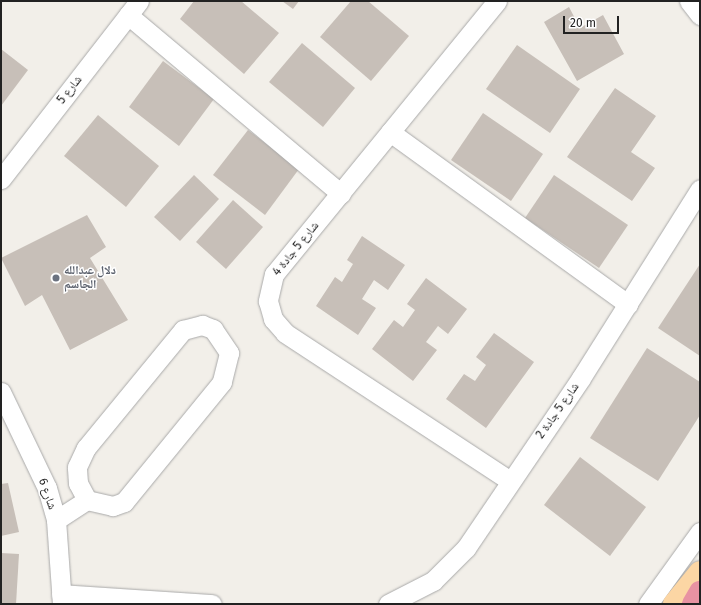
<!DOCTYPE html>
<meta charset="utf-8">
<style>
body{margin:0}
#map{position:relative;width:701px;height:605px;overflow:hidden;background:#f2efe9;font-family:"Fira Sans","Noto Naskh Arabic",sans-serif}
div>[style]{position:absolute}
.building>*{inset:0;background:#c7bfb8}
.roads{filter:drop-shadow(0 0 1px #a9a9a9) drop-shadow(0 0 1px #a9a9a9)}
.minor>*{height:19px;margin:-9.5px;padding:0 9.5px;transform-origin:9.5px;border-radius:9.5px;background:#fff}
.major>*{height:22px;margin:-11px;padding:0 11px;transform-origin:11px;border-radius:11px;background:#fcd6a4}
.highway>*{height:22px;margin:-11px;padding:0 11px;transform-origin:11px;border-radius:11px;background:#e892a2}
.dots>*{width:11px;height:11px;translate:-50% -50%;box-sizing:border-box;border:2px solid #fff;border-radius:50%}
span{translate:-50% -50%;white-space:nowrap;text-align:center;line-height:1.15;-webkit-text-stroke:3px #fff;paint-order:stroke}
.street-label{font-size:12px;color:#222}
.worship-label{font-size:12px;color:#5b616d;font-weight:700}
.left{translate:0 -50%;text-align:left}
.frame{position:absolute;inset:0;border:2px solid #222;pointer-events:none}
.scale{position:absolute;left:563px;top:16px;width:56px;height:18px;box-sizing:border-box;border:2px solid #222;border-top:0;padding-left:5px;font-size:12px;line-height:14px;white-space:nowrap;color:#222;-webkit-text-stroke:3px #fff;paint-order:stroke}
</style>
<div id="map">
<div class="building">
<div style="clip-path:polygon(194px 1px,241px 1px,279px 33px,244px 74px,180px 19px)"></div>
<div style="clip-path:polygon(282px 1px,299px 1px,293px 9px)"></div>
<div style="clip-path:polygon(351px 1px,368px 1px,409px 36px,371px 81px,320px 37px)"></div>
<div style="clip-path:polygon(569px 7px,580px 28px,603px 15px,624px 54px,577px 81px,544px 22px)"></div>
<div style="clip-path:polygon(302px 43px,355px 88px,323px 127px,269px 82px)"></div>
<div style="clip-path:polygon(517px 45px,580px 89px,550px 133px,486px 89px)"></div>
<div style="clip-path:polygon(1px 49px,28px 70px,1px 106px)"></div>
<div style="clip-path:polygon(163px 61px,214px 99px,179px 146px,129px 107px)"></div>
<div style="clip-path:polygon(615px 88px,656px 116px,631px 152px,655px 168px,632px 201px,567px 157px)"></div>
<div style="clip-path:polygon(483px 113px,543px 154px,511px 201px,451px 160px)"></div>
<div style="clip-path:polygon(98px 115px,159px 166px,126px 207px,64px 156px)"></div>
<div style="clip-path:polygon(248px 130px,299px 169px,265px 215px,213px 175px)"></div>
<div style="clip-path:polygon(194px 175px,219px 199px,180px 241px,154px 217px)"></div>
<div style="clip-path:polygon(554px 175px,628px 225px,599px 268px,525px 218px)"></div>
<div style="clip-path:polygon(233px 200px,263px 227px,226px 269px,196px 242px)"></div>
<div style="clip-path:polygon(87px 215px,106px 247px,90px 258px,128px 320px,70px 350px,42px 295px,25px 306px,1px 258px)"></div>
<div style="clip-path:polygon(362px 236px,405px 265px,388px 290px,374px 280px,362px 299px,376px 308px,358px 335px,316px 306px,335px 277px,342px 282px,353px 264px,347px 260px)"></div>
<div style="clip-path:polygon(700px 264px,700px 356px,658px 328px)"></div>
<div style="clip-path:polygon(426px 278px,467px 309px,448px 334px,438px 326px,426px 342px,437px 350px,413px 381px,372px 349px,394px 320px,403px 327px,415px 310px,407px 304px)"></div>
<div style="clip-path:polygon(494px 333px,534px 362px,486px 428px,446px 399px,464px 374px,475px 381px,486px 365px,476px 357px)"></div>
<div style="clip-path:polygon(647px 348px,700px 382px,700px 415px,658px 481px,590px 438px)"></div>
<div style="clip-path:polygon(580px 457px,646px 507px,610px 556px,544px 505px)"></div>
<div style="clip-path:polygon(8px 483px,19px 532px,1px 536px,1px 484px)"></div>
<div style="clip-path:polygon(1px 553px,19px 554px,16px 604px,1px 604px)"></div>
</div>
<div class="roads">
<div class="minor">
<div style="left:497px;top:1px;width:353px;rotate:129.2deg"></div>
<div style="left:274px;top:274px;width:28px;rotate:103deg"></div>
<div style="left:268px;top:301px;width:19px;rotate:74deg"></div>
<div style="left:273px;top:319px;width:18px;rotate:49deg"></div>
<div style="left:285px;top:333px;width:268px;rotate:33.3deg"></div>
<div style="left:689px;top:1px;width:18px;rotate:52deg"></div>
<div style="left:128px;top:15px;width:278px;rotate:40deg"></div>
<div style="left:390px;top:132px;width:294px;rotate:35.9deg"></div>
<div style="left:1px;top:179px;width:225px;rotate:-52.2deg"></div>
<div style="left:202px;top:325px;width:12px;rotate:20deg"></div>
<div style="left:213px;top:329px;width:29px;rotate:56deg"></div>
<div style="left:229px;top:353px;width:30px;rotate:104deg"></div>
<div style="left:222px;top:382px;width:155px;rotate:129.2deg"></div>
<div style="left:124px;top:502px;width:12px;rotate:160deg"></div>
<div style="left:113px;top:506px;width:27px;rotate:-167deg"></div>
<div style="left:87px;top:500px;width:19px;rotate:-118deg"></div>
<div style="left:78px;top:483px;width:16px;rotate:-94deg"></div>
<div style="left:77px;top:467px;width:21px;rotate:-65deg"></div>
<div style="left:86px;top:448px;width:153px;rotate:-50.6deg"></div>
<div style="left:183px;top:330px;width:20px;rotate:-15deg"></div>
<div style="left:1px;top:392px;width:106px;rotate:64.4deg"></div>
<div style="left:47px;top:488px;width:33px;rotate:74deg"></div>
<div style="left:56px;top:520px;width:84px;rotate:85.9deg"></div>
<div style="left:56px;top:520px;width:37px;rotate:-33deg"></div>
<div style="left:61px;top:594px;width:151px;rotate:3.8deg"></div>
<div style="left:388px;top:604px;width:51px;rotate:-27.1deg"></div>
<div style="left:433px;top:581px;width:47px;rotate:-45deg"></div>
<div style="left:466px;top:548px;width:205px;rotate:-55.9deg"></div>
<div style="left:581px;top:378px;width:223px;rotate:-57.8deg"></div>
<div style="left:648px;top:604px;width:89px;rotate:-54.2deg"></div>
</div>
<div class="major">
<div style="left:674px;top:604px;width:41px;rotate:-50.9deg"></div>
</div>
<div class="highway">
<div style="left:693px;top:604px;width:14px;rotate:-60deg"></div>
</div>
</div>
<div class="dots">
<div style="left:56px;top:278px;background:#6b7280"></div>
</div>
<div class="street-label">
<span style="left:70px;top:90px;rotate:-52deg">شارع 5</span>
<span style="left:296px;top:249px;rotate:-51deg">شارع 5 جادة 4</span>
<span style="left:558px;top:411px;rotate:-55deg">شارع 5 جادة 2</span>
<span style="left:47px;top:494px;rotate:71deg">شارع 6</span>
</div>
<div class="worship-label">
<span class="left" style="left:64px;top:278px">دلال عبدالله<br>الجاسم</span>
</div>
<div class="frame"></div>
<div class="scale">20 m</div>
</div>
